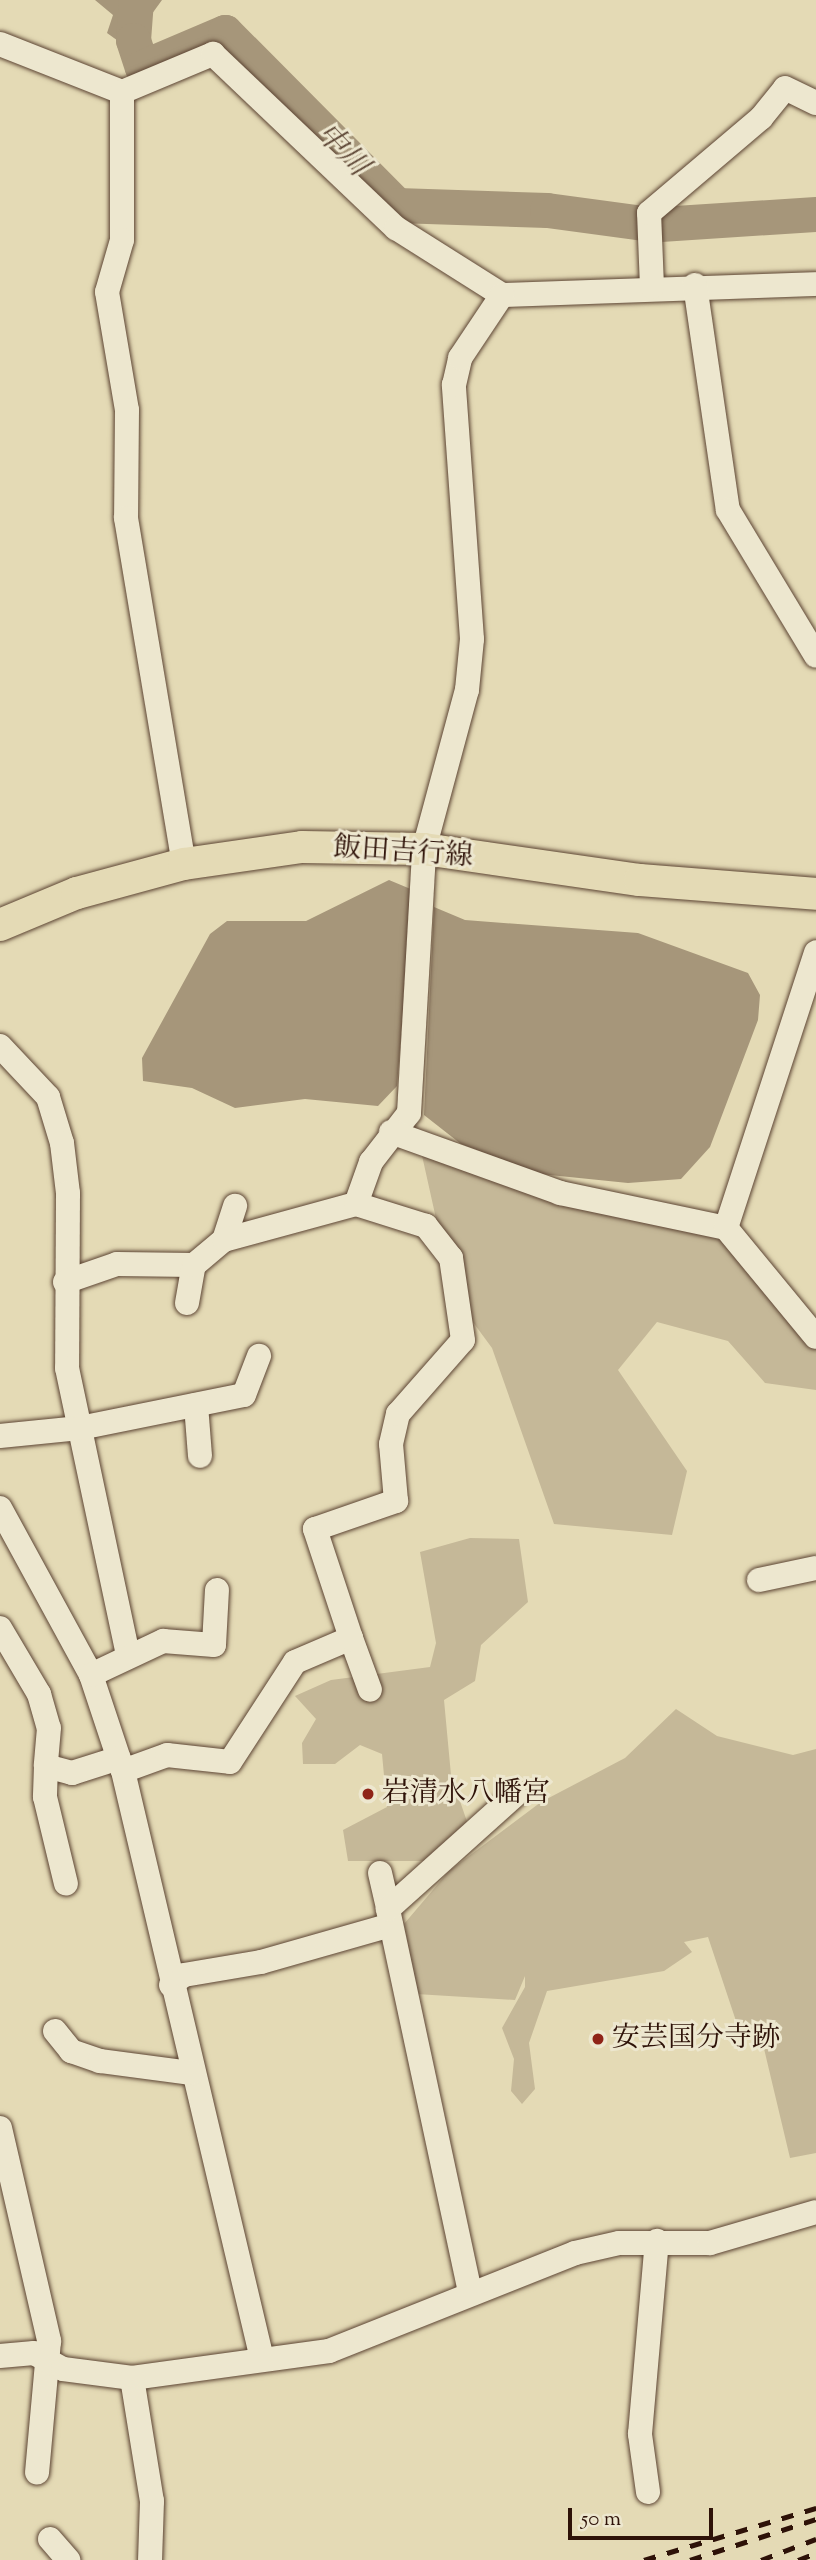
<!DOCTYPE html>
<meta charset="utf-8">
<style>
body{margin:0}
#map{position:relative;width:816px;height:2560px;overflow:hidden;background:#e4dab5;font-family:"Sorts Mill Goudy","Noto Serif JP",serif}
div>[style]{position:absolute}
.green>*{inset:0;background:#c5b898}
.water>*{inset:0;background:#a6967a}
.river>*{height:35px;margin:-17.5px;padding:0 17.5px;transform-origin:17.5px;border-radius:17.5px;background:#a6967a}
.roads{filter:drop-shadow(0 0 2px #5c4433) drop-shadow(0 0 2px #5c4433)}
.minor>*{height:24px;margin:-12px;padding:0 12px;transform-origin:12px;border-radius:12px;background:#ede7cf}
.major>*{height:32px;margin:-16px;padding:0 16px;transform-origin:16px;border-radius:16px;background:#e4dab5}
.rail>*{height:5px;margin-top:-2.5px;transform-origin:0;background:repeating-linear-gradient(90deg,#2e1208 0 12px,transparent 0 24px)}
.dots>*{width:19px;height:19px;translate:-50% -50%;box-sizing:border-box;border:4px solid #ede7cf;border-radius:50%}
span{translate:-50% -50%;white-space:nowrap;text-align:center;line-height:1.15;-webkit-text-stroke:6px #ede7cf;paint-order:stroke}
.street-label{font-size:28px;color:#2e1208}
.poi-label{font-size:28px;color:#2e1208}
.left{translate:0 -50%;text-align:left}
.water-label{font-size:30px;color:#5e4736;font-style:italic}
.scale{position:absolute;left:568px;top:2508px;width:145px;height:32px;box-sizing:border-box;border:4px solid #2e1208;border-top:0;padding-left:9px;font-size:21px;line-height:24px;white-space:nowrap;color:#2e1208;-webkit-text-stroke:5px #ede7cf;paint-order:stroke}
</style>
<div id="map">
<div class="green">
<div style="clip-path:polygon(419px 1142px,726px 1228px,816px 1332px,816px 1390px,765px 1383px,728px 1341px,657px 1322px,618px 1370px,687px 1471px,672px 1535px,554px 1524px,492px 1348px,453px 1295px)"></div>
<div style="clip-path:polygon(470px 1538px,519px 1539px,528px 1602px,481px 1645px,475px 1681px,444px 1700px,451px 1775px,473px 1839px,443px 1861px,348px 1861px,343px 1830px,387px 1807px,382px 1754px,360px 1745px,335px 1764px,303px 1764px,302px 1743px,316px 1719px,295px 1696px,331px 1680px,430px 1667px,436px 1643px,420px 1552px)"></div>
<div style="clip-path:polygon(676px 1709px,717px 1736px,793px 1755px,816px 1749px,816px 2153px,790px 2158px,761px 2036px,737px 2024px,708px 1937px,684px 1942px,692px 1952px,664px 1971px,547px 1991px,529px 2043px,535px 2089px,522px 2104px,511px 2091px,514px 2059px,502px 2028px,525px 1987px,525px 1976px,515px 2000px,416px 1994px,404px 1924px,449px 1871px,541px 1802px,625px 1758px)"></div>
</div>
<div class="water">
<div style="clip-path:polygon(95px 0,162px 0,133px 40px,121px 43px,107px 33px,113px 15px)"></div>
<div style="clip-path:polygon(389px 880px,413px 890px,397px 1086px,378px 1106px,305px 1099px,235px 1108px,192px 1088px,143px 1081px,142px 1058px,210px 934px,227px 921px,306px 921px)"></div>
<div style="clip-path:polygon(434px 907px,465px 920px,638px 933px,748px 973px,760px 995px,758px 1020px,710px 1147px,681px 1179px,628px 1183px,540px 1174px,461px 1144px,424px 1115px)"></div>
</div>
<div class="river">
<div style="left:136px;top:0;width:40px;rotate:94.3deg"></div>
<div style="left:133px;top:40px;width:28px;rotate:72deg"></div>
<div style="left:142px;top:67px;width:90px;rotate:-22.9deg"></div>
<div style="left:225px;top:32px;width:244px;rotate:45.2deg"></div>
<div style="left:397px;top:205px;width:150px;rotate:1.9deg"></div>
<div style="left:547px;top:210px;width:97px;rotate:7.7deg"></div>
<div style="left:660px;top:224px;width:156px;rotate:-3.7deg"></div>
</div>
<div class="roads">
<div class="minor">
<div style="left:0;top:44px;width:131px;rotate:21.5deg"></div>
<div style="left:122px;top:92px;width:99px;rotate:-22.7deg"></div>
<div style="left:213px;top:54px;width:253px;rotate:43.6deg"></div>
<div style="left:396px;top:228px;width:125px;rotate:32.3deg"></div>
<div style="left:502px;top:295px;width:314px;rotate:-2deg"></div>
<div style="left:122px;top:92px;width:148px;rotate:90deg"></div>
<div style="left:122px;top:240px;width:54px;rotate:106.1deg"></div>
<div style="left:107px;top:292px;width:120px;rotate:80.4deg"></div>
<div style="left:127px;top:410px;width:108px;rotate:90.5deg"></div>
<div style="left:126px;top:518px;width:351px;rotate:80.5deg"></div>
<div style="left:695px;top:285px;width:227px;rotate:81.7deg"></div>
<div style="left:728px;top:510px;width:170px;rotate:58.9deg"></div>
<div style="left:652px;top:287px;width:74px;rotate:-92.3deg"></div>
<div style="left:649px;top:213px;width:147px;rotate:-40.3deg"></div>
<div style="left:761px;top:118px;width:38px;rotate:-51deg"></div>
<div style="left:785px;top:88px;width:34px;rotate:26deg"></div>
<div style="left:0;top:1046px;width:70px;rotate:46.7deg"></div>
<div style="left:48px;top:1097px;width:48px;rotate:73.1deg"></div>
<div style="left:62px;top:1143px;width:50px;rotate:83.2deg"></div>
<div style="left:68px;top:1193px;width:175px;rotate:90.3deg"></div>
<div style="left:67px;top:1368px;width:293px;rotate:78deg"></div>
<div style="left:391px;top:1132px;width:180px;rotate:19.8deg"></div>
<div style="left:560px;top:1193px;width:170px;rotate:11.9deg"></div>
<div style="left:726px;top:1228px;width:141px;rotate:50.5deg"></div>
<div style="left:726px;top:1228px;width:290px;rotate:-71.9deg"></div>
<div style="left:224px;top:1240px;width:36px;rotate:-72deg"></div>
<div style="left:65px;top:1282px;width:55px;rotate:-19.1deg"></div>
<div style="left:117px;top:1264px;width:77px;rotate:0.7deg"></div>
<div style="left:187px;top:1303px;width:39px;rotate:-80deg"></div>
<div style="left:194px;top:1265px;width:39px;rotate:-40deg"></div>
<div style="left:224px;top:1240px;width:137px;rotate:-15.3deg"></div>
<div style="left:356px;top:1204px;width:45px;rotate:-70.3deg"></div>
<div style="left:371px;top:1162px;width:62px;rotate:-52.2deg"></div>
<div style="left:409px;top:1113px;width:264px;rotate:-86.7deg"></div>
<div style="left:424px;top:849px;width:165px;rotate:-74.9deg"></div>
<div style="left:467px;top:690px;width:51px;rotate:-84.4deg"></div>
<div style="left:472px;top:639px;width:255px;rotate:-94.1deg"></div>
<div style="left:454px;top:385px;width:28px;rotate:-77deg"></div>
<div style="left:460px;top:358px;width:76px;rotate:-56.3deg"></div>
<div style="left:196px;top:1405px;width:51px;rotate:85.5deg"></div>
<div style="left:0;top:1436px;width:80px;rotate:-5.7deg"></div>
<div style="left:80px;top:1428px;width:167px;rotate:-11.4deg"></div>
<div style="left:244px;top:1395px;width:42px;rotate:-69deg"></div>
<div style="left:0;top:1508px;width:190px;rotate:61.4deg"></div>
<div style="left:91px;top:1675px;width:101px;rotate:71.6deg"></div>
<div style="left:123px;top:1771px;width:604px;rotate:76.7deg"></div>
<div style="left:759px;top:1580px;width:58px;rotate:-11.9deg"></div>
<div style="left:0;top:1628px;width:77px;rotate:59.4deg"></div>
<div style="left:39px;top:1694px;width:35px;rotate:74deg"></div>
<div style="left:49px;top:1728px;width:38px;rotate:95deg"></div>
<div style="left:46px;top:1766px;width:27px;rotate:15deg"></div>
<div style="left:72px;top:1773px;width:49px;rotate:-17.7deg"></div>
<div style="left:351px;top:1638px;width:55px;rotate:69.9deg"></div>
<div style="left:91px;top:1675px;width:80px;rotate:-25.3deg"></div>
<div style="left:163px;top:1641px;width:51px;rotate:4.5deg"></div>
<div style="left:214px;top:1645px;width:55px;rotate:-86.9deg"></div>
<div style="left:46px;top:1766px;width:31px;rotate:92deg"></div>
<div style="left:45px;top:1797px;width:89px;rotate:76.4deg"></div>
<div style="left:123px;top:1771px;width:47px;rotate:-20deg"></div>
<div style="left:167px;top:1755px;width:63px;rotate:6.3deg"></div>
<div style="left:230px;top:1762px;width:119px;rotate:-57deg"></div>
<div style="left:295px;top:1662px;width:61px;rotate:-23.2deg"></div>
<div style="left:351px;top:1638px;width:115px;rotate:-108.3deg"></div>
<div style="left:315px;top:1529px;width:86px;rotate:-19.1deg"></div>
<div style="left:396px;top:1501px;width:57px;rotate:-95deg"></div>
<div style="left:391px;top:1444px;width:31px;rotate:-77deg"></div>
<div style="left:398px;top:1414px;width:98px;rotate:-48.7deg"></div>
<div style="left:463px;top:1340px;width:83px;rotate:-98.3deg"></div>
<div style="left:451px;top:1258px;width:41px;rotate:-128deg"></div>
<div style="left:426px;top:1226px;width:73px;rotate:-162.6deg"></div>
<div style="left:380px;top:1873px;width:37px;rotate:77deg"></div>
<div style="left:171px;top:1985px;width:16px;rotate:-38deg"></div>
<div style="left:184px;top:1975px;width:78px;rotate:-9.6deg"></div>
<div style="left:261px;top:1962px;width:135px;rotate:-15.9deg"></div>
<div style="left:55px;top:2031px;width:26px;rotate:51deg"></div>
<div style="left:71px;top:2051px;width:31px;rotate:19deg"></div>
<div style="left:100px;top:2061px;width:92px;rotate:7.5deg"></div>
<div style="left:0;top:2128px;width:219px;rotate:77deg"></div>
<div style="left:49px;top:2341px;width:132px;rotate:95.2deg"></div>
<div style="left:470px;top:2292px;width:392px;rotate:-102.1deg"></div>
<div style="left:388px;top:1909px;width:171px;rotate:-41.9deg"></div>
<div style="left:0;top:2356px;width:34px;rotate:-5deg"></div>
<div style="left:34px;top:2353px;width:33px;rotate:29deg"></div>
<div style="left:63px;top:2369px;width:70px;rotate:7.4deg"></div>
<div style="left:132px;top:2378px;width:199px;rotate:-7.8deg"></div>
<div style="left:329px;top:2351px;width:265px;rotate:-21.7deg"></div>
<div style="left:575px;top:2253px;width:45px;rotate:-12.8deg"></div>
<div style="left:619px;top:2243px;width:91px"></div>
<div style="left:710px;top:2243px;width:110px;rotate:-16.3deg"></div>
<div style="left:132px;top:2378px;width:125px;rotate:80.8deg"></div>
<div style="left:152px;top:2501px;width:59px;rotate:91.9deg"></div>
<div style="left:648px;top:2492px;width:59px;rotate:-97.9deg"></div>
<div style="left:640px;top:2434px;width:194px;rotate:-85deg"></div>
<div style="left:50px;top:2539px;width:28px;rotate:49deg"></div>
</div>
<div class="major">
<div style="left:0;top:925px;width:83px;rotate:-22.6deg"></div>
<div style="left:77px;top:893px;width:111px;rotate:-15.2deg"></div>
<div style="left:184px;top:864px;width:119px;rotate:-8.2deg"></div>
<div style="left:302px;top:847px;width:122px;rotate:0.9deg"></div>
<div style="left:424px;top:849px;width:218px;rotate:8.2deg"></div>
<div style="left:640px;top:880px;width:177px;rotate:4.5deg"></div>
</div>
</div>
<div class="rail">
<div style="left:644px;top:2560px;width:180px;rotate:-16.8deg"></div>
<div style="left:690px;top:2560px;width:133px;rotate:-18deg"></div>
<div style="left:761px;top:2560px;width:59px;rotate:-20.9deg"></div>
<div style="left:798px;top:2560px;width:19px;rotate:-21deg"></div>
</div>
<div class="dots">
<div style="left:368px;top:1794px;background:#8f2418"></div>
<div style="left:598px;top:2039px;background:#8f2418"></div>
</div>
<div class="street-label">
<span style="left:403px;top:853px;rotate:4deg">飯田吉行線</span>
</div>
<div class="poi-label">
<span class="left" style="left:382px;top:1794px">岩清水八幡宮</span>
<span class="left" style="left:612px;top:2039px">安芸国分寺跡</span>
</div>
<div class="water-label">
<span style="left:341px;top:151px;rotate:46deg">中川</span>
</div>
<div class="scale">50 m</div>
</div>
